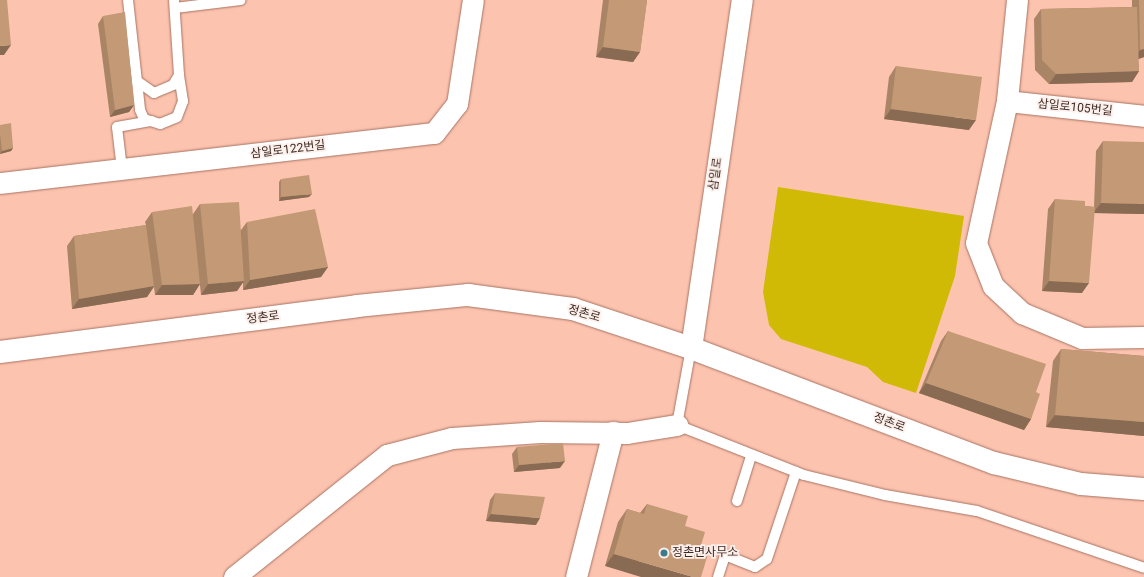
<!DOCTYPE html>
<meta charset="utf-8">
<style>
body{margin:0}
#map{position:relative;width:1144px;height:577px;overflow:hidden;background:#fcc3af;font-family:Roboto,"Noto Sans KR",sans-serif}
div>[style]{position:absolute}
.green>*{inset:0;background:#d1ba06}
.roads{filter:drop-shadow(0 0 1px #a87462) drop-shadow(0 0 1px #a87462)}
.lane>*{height:10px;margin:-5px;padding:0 5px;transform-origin:5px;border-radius:5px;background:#fff}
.street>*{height:21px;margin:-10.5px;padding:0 10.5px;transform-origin:10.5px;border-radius:10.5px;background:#fff}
.secondary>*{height:22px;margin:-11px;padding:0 11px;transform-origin:11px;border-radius:11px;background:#fff}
.wall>*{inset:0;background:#a98465}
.shaded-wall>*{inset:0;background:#896b53}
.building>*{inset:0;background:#c49976}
.dots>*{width:11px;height:11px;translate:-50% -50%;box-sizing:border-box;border:2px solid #fcf0ec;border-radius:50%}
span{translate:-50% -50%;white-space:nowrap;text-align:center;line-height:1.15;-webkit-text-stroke:3.5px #fcf0ec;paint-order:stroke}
.street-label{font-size:12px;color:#3f2922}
.poi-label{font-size:12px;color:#3f2922}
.left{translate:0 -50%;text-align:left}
</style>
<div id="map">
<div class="green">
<div style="clip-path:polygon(778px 187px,964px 216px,955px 276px,916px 393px,883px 382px,867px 367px,781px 339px,769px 325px,763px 292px)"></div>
</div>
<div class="roads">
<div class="lane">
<div style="left:128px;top:0;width:81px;rotate:83.7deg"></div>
<div style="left:137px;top:81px;width:21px;rotate:35deg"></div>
<div style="left:154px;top:93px;width:21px;rotate:-23deg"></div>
<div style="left:173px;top:85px;width:12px;rotate:-59deg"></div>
<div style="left:179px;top:75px;width:75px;rotate:-93.8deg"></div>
<div style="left:175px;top:8px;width:66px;rotate:-6.9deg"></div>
<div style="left:137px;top:81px;width:29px;rotate:84deg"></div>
<div style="left:140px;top:110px;width:10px;rotate:66deg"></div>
<div style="left:144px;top:119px;width:17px;rotate:17deg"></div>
<div style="left:160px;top:124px;width:18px;rotate:-22deg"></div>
<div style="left:177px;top:117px;width:17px;rotate:-69deg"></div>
<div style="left:183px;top:101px;width:26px;rotate:-99deg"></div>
<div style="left:122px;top:169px;width:42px;rotate:-96.8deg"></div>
<div style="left:117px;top:127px;width:35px;rotate:-10deg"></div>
<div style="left:691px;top:348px;width:78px;rotate:100.3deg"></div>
<div style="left:677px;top:425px;width:136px;rotate:21.5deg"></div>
<div style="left:804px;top:475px;width:83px;rotate:13.9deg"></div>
<div style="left:885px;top:495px;width:93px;rotate:9.9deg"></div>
<div style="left:977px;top:511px;width:176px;rotate:18.8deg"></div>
<div style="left:737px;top:501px;width:47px;rotate:-72.7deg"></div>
<div style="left:718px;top:577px;width:23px;rotate:-72deg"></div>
<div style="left:725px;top:555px;width:32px;rotate:22deg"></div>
<div style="left:755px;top:567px;width:14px;rotate:-34deg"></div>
<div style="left:767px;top:559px;width:92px;rotate:-71.6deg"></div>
</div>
<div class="street">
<div style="left:1017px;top:0;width:101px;rotate:95.7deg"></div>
<div style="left:1007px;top:101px;width:145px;rotate:102.3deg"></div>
<div style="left:976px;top:243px;width:46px;rotate:68.4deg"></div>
<div style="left:993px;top:286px;width:40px;rotate:43deg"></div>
<div style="left:1022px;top:313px;width:65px;rotate:22.6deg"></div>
<div style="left:1082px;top:338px;width:62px;rotate:-0.9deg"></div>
<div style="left:1007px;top:101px;width:138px;rotate:6.2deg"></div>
<div style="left:0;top:183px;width:437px;rotate:-6.6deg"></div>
<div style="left:434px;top:133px;width:37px;rotate:-52deg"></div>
<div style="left:457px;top:104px;width:105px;rotate:-81.3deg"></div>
<div style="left:691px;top:348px;width:352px;rotate:-81.7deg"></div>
<div style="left:234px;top:577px;width:196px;rotate:-38.6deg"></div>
<div style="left:387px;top:455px;width:67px;rotate:-14.7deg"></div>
<div style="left:452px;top:438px;width:88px;rotate:-3.9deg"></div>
<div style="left:540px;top:432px;width:87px;rotate:0.7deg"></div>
<div style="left:627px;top:433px;width:51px;rotate:-9.1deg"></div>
<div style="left:576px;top:577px;width:150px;rotate:-75.7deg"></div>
</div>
<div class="secondary">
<div style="left:0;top:352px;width:360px;rotate:-7.3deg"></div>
<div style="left:357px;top:306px;width:112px;rotate:-5.7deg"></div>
<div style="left:468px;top:295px;width:106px;rotate:7.6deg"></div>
<div style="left:573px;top:309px;width:124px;rotate:18.3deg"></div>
<div style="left:691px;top:348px;width:324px;rotate:20.8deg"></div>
<div style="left:994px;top:463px;width:89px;rotate:13.6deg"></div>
<div style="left:1081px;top:484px;width:63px;rotate:4.5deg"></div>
</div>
</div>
<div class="wall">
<div style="clip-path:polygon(603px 0,647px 0,640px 52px,633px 62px,596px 57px)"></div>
<div style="clip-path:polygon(1132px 0,1144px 0,1144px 57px,1138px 59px,1139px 71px,1132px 82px,1049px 84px,1035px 70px,1034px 19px,1041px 9px,1132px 7px)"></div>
<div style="clip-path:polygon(103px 16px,134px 105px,129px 112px,110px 117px,98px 24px)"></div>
<div style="clip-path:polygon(896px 66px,969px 130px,884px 119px,889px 77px)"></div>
<div style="clip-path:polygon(0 125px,13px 148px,11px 151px,0 154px)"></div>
<div style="clip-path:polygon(1103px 141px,1144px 214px,1094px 213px,1082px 293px,1042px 291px,1048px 209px,1055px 199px,1085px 206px,1094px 207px,1096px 151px)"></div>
<div style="clip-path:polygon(281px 179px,309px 197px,279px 201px,279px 182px)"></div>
<div style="clip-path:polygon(200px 204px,241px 230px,247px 222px,328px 267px,321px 277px,243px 290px,243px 282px,237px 291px,201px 295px,196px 247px,200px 284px,193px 295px,155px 295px,154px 287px,147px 297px,72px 309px,67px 246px,74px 236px,146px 225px,145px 222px,152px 212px,193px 214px)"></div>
<div style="clip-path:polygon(948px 331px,1036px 392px,1031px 419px,1024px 430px,919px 393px,941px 341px)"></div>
<div style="clip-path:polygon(1061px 349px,1144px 356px,1144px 436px,1046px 427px,1053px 361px)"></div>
<div style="clip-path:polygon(517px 447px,560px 468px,514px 472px,512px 454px)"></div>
<div style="clip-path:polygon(495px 493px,536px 525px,486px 521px,490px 500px)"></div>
<div style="clip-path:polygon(647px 504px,685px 526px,699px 552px,605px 566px,618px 522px,627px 509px,640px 513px)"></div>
</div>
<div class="shaded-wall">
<div style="clip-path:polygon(11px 45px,4px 55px,0 55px,0 46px)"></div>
<div style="clip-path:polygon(603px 47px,640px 52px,633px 62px,596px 57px)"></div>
<div style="clip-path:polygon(1144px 49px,1144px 57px,1133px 61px,1140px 50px)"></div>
<div style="clip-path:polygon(1139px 71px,1132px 82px,1049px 84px,1056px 74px)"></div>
<div style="clip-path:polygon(134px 105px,129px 112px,110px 117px,115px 110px)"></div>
<div style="clip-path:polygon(891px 109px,976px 120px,969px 130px,884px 119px)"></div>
<div style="clip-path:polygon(13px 148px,11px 151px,0 154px,2px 151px)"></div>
<div style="clip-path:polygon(312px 194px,309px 197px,279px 201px,281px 197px)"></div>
<div style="clip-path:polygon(1101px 203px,1144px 204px,1144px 214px,1093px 213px)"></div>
<div style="clip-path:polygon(328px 267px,321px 277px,243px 290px,250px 280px)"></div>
<div style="clip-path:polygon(244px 281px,237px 291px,201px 295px,208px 284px)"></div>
<div style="clip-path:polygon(1049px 281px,1089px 283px,1082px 293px,1042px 291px)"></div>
<div style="clip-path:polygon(200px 284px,193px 295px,155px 295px,162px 285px)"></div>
<div style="clip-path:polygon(154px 286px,147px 297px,72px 309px,79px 299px)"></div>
<div style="clip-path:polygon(926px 383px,1031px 419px,1024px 430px,919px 393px)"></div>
<div style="clip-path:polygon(1055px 415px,1144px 422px,1144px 436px,1046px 427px)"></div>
<div style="clip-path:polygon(565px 461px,560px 468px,514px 472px,519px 465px)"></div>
<div style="clip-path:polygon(491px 514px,540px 518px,536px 525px,486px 521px)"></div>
<div style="clip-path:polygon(614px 554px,693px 577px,641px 577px,605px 566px)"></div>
</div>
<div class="building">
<div style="clip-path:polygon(0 0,7px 0,11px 45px,0 46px)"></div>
<div style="clip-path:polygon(609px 0,647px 0,640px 52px,603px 47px)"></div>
<div style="clip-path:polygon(1139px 0,1144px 0,1144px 49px,1140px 50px)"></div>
<div style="clip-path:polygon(1137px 7px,1139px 71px,1056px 74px,1042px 60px,1041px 9px)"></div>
<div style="clip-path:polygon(125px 12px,134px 105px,115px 110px,103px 16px)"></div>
<div style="clip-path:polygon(896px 66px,982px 77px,976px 120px,891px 109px)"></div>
<div style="clip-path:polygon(11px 123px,13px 148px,2px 151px,0 134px,0 125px)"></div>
<div style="clip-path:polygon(1103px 141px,1144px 142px,1144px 204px,1101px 203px)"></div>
<div style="clip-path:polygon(309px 175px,312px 194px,281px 197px,281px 179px)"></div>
<div style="clip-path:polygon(1055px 199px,1085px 201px,1085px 206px,1095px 207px,1089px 283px,1049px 281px)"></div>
<div style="clip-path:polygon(239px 202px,244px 281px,208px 284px,200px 204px)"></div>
<div style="clip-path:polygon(192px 206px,200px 284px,162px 285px,152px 212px)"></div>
<div style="clip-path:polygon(315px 209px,328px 267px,250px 280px,247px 222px)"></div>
<div style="clip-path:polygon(146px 225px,154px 286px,79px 299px,74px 236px)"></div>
<div style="clip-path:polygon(948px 331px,1046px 364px,1036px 392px,1040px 394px,1031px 419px,926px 383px)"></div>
<div style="clip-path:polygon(1061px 349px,1144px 356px,1144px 422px,1055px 415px)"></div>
<div style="clip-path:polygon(563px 443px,565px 461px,519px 465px,517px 447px)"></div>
<div style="clip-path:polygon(495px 493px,545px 497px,540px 518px,491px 514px)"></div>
<div style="clip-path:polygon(647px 504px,688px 516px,685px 526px,705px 532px,699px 552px,708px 554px,701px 577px,693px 577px,614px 554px,627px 509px,644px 514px)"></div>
</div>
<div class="dots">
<div style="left:664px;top:553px;background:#3b7b8e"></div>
</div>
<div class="street-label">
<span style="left:1075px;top:108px;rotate:6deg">삼일로105번길</span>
<span style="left:288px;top:150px;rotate:-7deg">삼일로122번길</span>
<span style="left:716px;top:174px;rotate:-82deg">삼일로</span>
<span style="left:584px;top:314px;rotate:16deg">정촌로</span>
<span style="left:263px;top:318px;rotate:-7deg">정촌로</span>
<span style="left:889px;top:423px;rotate:21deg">정촌로</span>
</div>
<div class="poi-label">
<span class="left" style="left:672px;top:553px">정촌면사무소</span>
</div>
</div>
